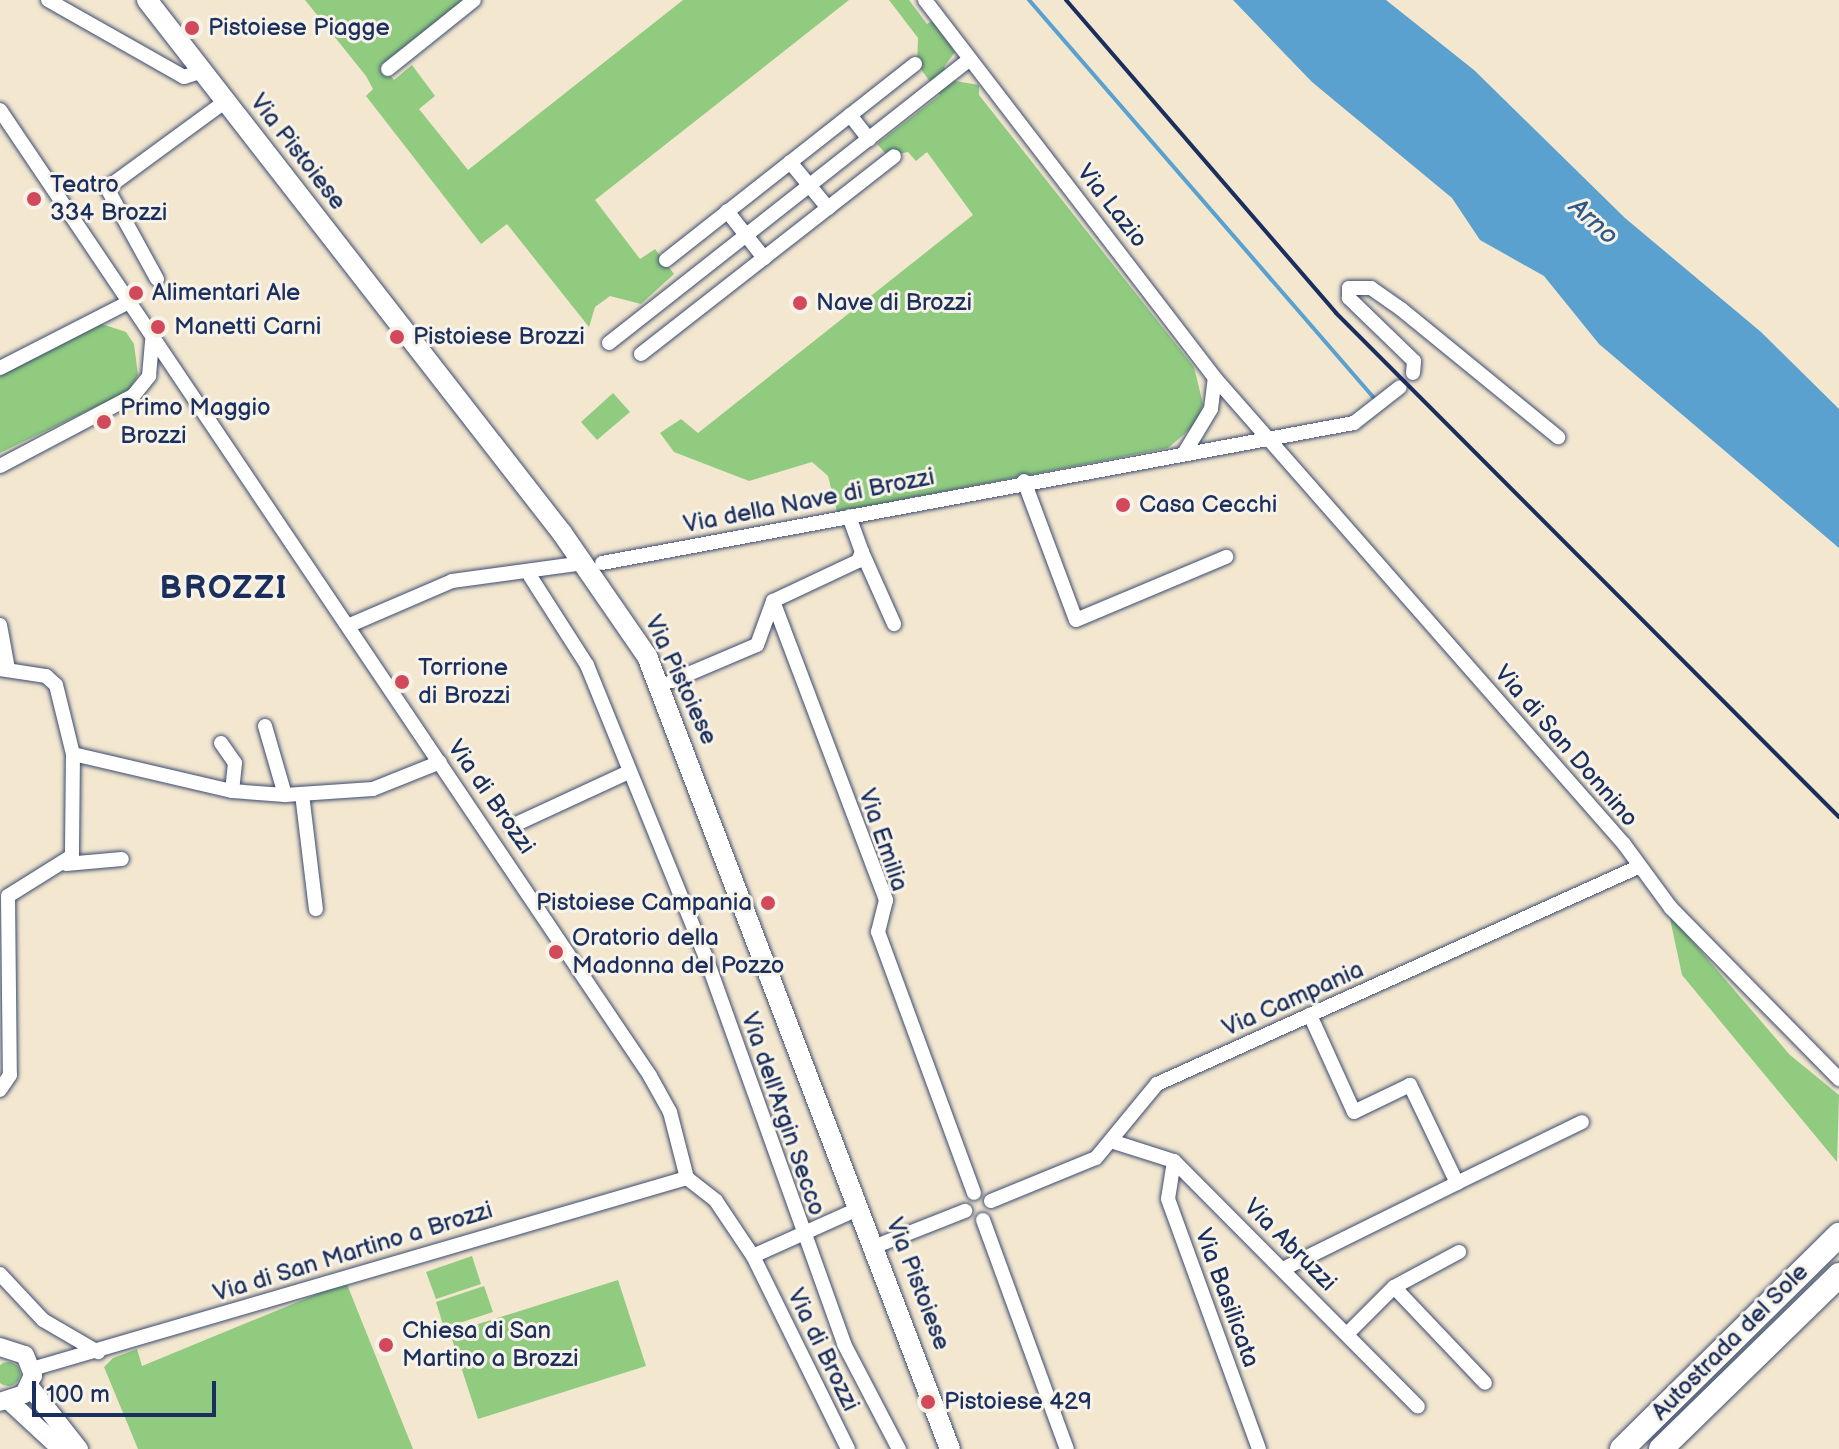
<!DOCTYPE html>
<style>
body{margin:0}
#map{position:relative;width:1839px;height:1449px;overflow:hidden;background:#f3e7d0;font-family:"Balsamiq Sans",sans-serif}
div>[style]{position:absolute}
.green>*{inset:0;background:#90cb80}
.round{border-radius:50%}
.water>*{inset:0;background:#5aa1d0}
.stream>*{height:4px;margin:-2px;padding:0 2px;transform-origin:2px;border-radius:2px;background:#5aa1d0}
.roads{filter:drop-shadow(0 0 2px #3b4b6f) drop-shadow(0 0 2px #3b4b6f)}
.street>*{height:14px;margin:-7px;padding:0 7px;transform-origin:7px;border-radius:7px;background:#fff}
.secondary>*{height:18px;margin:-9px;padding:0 9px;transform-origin:9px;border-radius:9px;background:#fff}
.primary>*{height:20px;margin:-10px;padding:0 10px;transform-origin:10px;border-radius:10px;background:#fff}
.highway>*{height:24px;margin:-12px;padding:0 12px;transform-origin:12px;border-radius:12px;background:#fff}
.rail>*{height:4px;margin:-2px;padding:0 2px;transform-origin:2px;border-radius:2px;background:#1b2f5e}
.dots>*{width:22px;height:22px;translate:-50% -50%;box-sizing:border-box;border:4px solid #f7f3e8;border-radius:50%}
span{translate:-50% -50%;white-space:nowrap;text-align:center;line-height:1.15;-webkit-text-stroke:6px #f7f3e8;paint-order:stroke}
.poi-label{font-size:24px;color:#1b2f5e}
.left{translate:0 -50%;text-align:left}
.right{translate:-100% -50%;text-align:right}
.street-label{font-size:24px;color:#1b2f5e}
.water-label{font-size:26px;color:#315786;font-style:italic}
.district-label{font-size:32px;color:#1b2f5e;font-weight:700;letter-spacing:2px}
.scale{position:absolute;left:32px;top:1381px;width:184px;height:36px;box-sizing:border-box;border:4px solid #1b2f5e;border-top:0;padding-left:10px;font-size:24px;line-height:28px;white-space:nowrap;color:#1b2f5e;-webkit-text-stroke:6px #f7f3e8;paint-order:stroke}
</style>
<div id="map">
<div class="green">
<div style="clip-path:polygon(305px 0,464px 0,382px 64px,394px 80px,412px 65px,435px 96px,419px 109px,468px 170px,683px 0,849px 0,595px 200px,640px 259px,655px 249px,674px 274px,641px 304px,610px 296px,595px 307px,589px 327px,507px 224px,481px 244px,366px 96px,373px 89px,366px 76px)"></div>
<div style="clip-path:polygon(889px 0,909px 0,927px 24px,932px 21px,955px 52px,944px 67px,955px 81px,979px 85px,979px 95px,1194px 367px,1203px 404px,1196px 424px,1168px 448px,837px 512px,828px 476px,812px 462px,749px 481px,674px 452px,660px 433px,681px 419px,698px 433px,973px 215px,927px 152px,916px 161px,908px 152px,888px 156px,877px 144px,940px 95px,917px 64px,918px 38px)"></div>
<div style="clip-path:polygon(102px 324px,126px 332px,134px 344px,138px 375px,129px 391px,0 453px,0 376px)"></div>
<div style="clip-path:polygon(613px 393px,630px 412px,597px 440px,581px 422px)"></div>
<div style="clip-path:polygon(1669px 914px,1790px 1055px,1839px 1095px,1837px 1162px,1682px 975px)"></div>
<div style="clip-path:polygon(472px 1256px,481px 1284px,436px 1299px,426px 1272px)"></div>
<div style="clip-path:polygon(618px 1280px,646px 1366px,478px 1419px,450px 1333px)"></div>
<div style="clip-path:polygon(346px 1282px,413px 1449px,138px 1449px,104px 1367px,113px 1358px,137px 1349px,142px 1366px)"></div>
<div style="clip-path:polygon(484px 1286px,493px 1312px,444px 1328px,436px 1302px)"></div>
<div class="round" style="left:-4px;top:1362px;width:24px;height:24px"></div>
</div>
<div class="water">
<div style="clip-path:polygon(1233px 0,1386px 0,1474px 70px,1625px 218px,1761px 332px,1839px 409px,1839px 548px,1599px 344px,1544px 276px,1480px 240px,1452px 198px,1312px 82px)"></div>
</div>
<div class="stream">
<div style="left:1029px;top:0;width:527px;rotate:49.08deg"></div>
</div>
<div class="roads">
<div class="street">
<div style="left:48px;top:0;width:156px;rotate:29.5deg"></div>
<div style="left:184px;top:77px;width:20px;rotate:-18deg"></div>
<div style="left:925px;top:0;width:476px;rotate:52.5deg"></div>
<div style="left:1215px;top:378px;width:620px;rotate:48.73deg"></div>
<div style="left:1624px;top:844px;width:79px;rotate:53.7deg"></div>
<div style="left:1671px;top:908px;width:240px;rotate:45.5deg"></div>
<div style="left:388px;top:69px;width:110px;rotate:-38.7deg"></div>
<div style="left:0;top:110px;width:1164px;rotate:56.06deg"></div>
<div style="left:650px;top:1076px;width:41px;rotate:60.9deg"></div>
<div style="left:670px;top:1112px;width:68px;rotate:75.6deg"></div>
<div style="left:687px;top:1178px;width:37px;rotate:38deg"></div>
<div style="left:716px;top:1201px;width:66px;rotate:56.1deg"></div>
<div style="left:753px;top:1256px;width:215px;rotate:63.8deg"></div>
<div style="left:850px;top:115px;width:31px;rotate:52deg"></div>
<div style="left:790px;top:162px;width:60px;rotate:50.4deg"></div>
<div style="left:727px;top:211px;width:60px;rotate:51.8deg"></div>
<div style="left:666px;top:260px;width:317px;rotate:-38.2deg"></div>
<div style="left:157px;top:279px;width:104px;rotate:-118.8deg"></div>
<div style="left:107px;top:188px;width:147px;rotate:-36.2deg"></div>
<div style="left:609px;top:343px;width:459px;rotate:-38.2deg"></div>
<div style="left:641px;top:354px;width:321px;rotate:-38deg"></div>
<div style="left:0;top:368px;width:143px;rotate:-27.1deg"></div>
<div style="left:1413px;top:373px;width:12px;rotate:-85deg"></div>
<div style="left:1414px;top:361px;width:91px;rotate:-135.9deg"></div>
<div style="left:1349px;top:298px;width:10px;rotate:-90deg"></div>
<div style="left:1349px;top:288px;width:22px"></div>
<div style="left:1371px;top:288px;width:37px;rotate:35deg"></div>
<div style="left:1401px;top:309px;width:203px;rotate:39.2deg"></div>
<div style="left:1185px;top:452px;width:50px;rotate:-58.8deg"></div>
<div style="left:1211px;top:409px;width:31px;rotate:-83deg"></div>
<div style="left:0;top:466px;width:150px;rotate:-27.8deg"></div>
<div style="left:133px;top:396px;width:26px;rotate:-51deg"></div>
<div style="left:149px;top:376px;width:36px;rotate:-85deg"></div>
<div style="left:1024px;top:481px;width:148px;rotate:69.5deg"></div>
<div style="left:1076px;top:620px;width:163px;rotate:-22.8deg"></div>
<div style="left:862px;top:552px;width:79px;rotate:66deg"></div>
<div style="left:602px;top:563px;width:765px;rotate:-10.55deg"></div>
<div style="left:1354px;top:423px;width:58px;rotate:-38deg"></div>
<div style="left:530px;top:576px;width:106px;rotate:57.4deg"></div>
<div style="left:587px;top:665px;width:313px;rotate:67.9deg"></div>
<div style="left:705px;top:955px;width:413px;rotate:70.3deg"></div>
<div style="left:844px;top:1344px;width:119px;rotate:62.4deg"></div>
<div style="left:773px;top:601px;width:320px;rotate:69.3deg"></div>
<div style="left:886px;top:900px;width:33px;rotate:104deg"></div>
<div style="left:878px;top:932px;width:278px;rotate:69.8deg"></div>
<div style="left:0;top:625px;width:45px;rotate:79.7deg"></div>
<div style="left:350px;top:625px;width:111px;rotate:-23.3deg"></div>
<div style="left:452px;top:581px;width:133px;rotate:-7.8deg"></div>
<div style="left:0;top:669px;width:47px;rotate:8.7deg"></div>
<div style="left:46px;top:676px;width:13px;rotate:42deg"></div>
<div style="left:56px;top:685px;width:71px;rotate:76.2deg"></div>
<div style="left:73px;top:754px;width:102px;rotate:90.6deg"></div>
<div style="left:72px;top:856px;width:75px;rotate:148deg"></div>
<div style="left:8px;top:896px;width:179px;rotate:89.4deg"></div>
<div style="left:10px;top:1075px;width:18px;rotate:124deg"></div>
<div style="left:672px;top:681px;width:92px;rotate:-23deg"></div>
<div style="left:757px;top:645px;width:47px;rotate:-70deg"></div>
<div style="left:773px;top:601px;width:94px;rotate:-25.2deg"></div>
<div style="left:858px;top:561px;width:10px;rotate:-66deg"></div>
<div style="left:862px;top:552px;width:38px;rotate:-110deg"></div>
<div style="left:265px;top:726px;width:72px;rotate:73.8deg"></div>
<div style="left:221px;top:743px;width:24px;rotate:55deg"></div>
<div style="left:235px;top:763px;width:28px;rotate:96deg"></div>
<div style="left:73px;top:754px;width:163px;rotate:13.1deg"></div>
<div style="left:232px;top:791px;width:53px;rotate:4.3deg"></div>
<div style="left:285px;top:795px;width:88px;rotate:-3.9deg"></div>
<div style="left:373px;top:789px;width:72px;rotate:-21.9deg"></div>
<div style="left:302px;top:794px;width:116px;rotate:83.1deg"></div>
<div style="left:512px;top:826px;width:129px;rotate:-24.8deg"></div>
<div style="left:66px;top:864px;width:56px;rotate:-5.1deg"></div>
<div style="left:1114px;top:1142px;width:63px;rotate:17.6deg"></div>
<div style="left:1174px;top:1161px;width:346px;rotate:45.2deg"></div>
<div style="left:1174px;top:1161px;width:38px;rotate:99deg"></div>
<div style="left:1168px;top:1199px;width:266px;rotate:70deg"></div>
<div style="left:1457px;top:1183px;width:139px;rotate:-26deg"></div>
<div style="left:991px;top:1201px;width:113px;rotate:-22.3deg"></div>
<div style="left:1096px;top:1158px;width:96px;rotate:-50.5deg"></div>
<div style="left:1157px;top:1084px;width:528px;rotate:-24.28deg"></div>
<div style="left:983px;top:1220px;width:244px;rotate:69.9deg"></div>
<div style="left:876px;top:1246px;width:96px;rotate:-21.5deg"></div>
<div style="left:753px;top:1256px;width:117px;rotate:-24.2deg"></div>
<div style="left:1283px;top:1269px;width:194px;rotate:-26.3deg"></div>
<div style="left:1457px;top:1183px;width:109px;rotate:-115.6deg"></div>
<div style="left:1410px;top:1085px;width:62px;rotate:154.3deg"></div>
<div style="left:1354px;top:1112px;width:107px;rotate:-114.4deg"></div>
<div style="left:0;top:1274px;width:63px;rotate:46.9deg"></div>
<div style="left:43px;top:1320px;width:64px;rotate:30.2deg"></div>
<div style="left:1394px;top:1287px;width:132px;rotate:46.5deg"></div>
<div style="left:1348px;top:1333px;width:65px;rotate:-45deg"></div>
<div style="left:1394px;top:1287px;width:74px;rotate:-28.3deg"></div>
<div style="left:32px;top:1369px;width:682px;rotate:-16.26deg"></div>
</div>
<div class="secondary">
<div style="left:0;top:1347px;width:26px;rotate:18deg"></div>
<div style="left:25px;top:1355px;width:22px;rotate:68deg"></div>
<div style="left:33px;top:1375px;width:21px;rotate:115deg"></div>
<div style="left:24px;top:1394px;width:25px;rotate:162deg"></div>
<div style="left:30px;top:1387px;width:79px;rotate:51.7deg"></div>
<div style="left:9px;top:1401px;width:71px;rotate:42.7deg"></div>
</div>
<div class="primary">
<div style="left:147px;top:0;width:676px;rotate:52.1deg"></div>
<div style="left:562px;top:533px;width:150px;rotate:55.4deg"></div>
<div style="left:647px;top:656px;width:849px;rotate:69.09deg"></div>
</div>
<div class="highway">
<div style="left:1622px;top:1449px;width:305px;rotate:-44.6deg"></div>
<div style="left:1661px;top:1449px;width:249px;rotate:-44.3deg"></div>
</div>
</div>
<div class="rail">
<div style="left:1066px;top:0;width:413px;rotate:49.2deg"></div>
<div style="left:1336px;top:313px;width:712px;rotate:45.06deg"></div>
</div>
<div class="dots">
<div style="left:192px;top:28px;background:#d1495b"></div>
<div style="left:34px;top:199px;background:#d1495b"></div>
<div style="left:136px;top:293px;background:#d1495b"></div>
<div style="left:800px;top:303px;background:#d1495b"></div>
<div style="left:158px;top:327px;background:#d1495b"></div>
<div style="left:397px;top:337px;background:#d1495b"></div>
<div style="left:104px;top:422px;background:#d1495b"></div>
<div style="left:1123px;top:505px;background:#d1495b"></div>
<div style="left:402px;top:682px;background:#d1495b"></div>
<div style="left:768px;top:903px;background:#d1495b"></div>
<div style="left:556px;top:952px;background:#d1495b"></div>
<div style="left:386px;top:1345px;background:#d1495b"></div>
<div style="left:928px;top:1402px;background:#d1495b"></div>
</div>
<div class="poi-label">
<span class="left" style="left:208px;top:28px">Pistoiese Piagge</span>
<span class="left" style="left:50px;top:199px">Teatro<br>334 Brozzi</span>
<span class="left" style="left:152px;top:293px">Alimentari Ale</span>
<span class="left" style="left:816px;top:303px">Nave di Brozzi</span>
<span class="left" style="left:174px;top:327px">Manetti Carni</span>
<span class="left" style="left:413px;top:337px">Pistoiese Brozzi</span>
<span class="left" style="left:120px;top:422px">Primo Maggio<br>Brozzi</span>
<span class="left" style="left:1139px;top:505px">Casa Cecchi</span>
<span class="left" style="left:418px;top:682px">Torrione<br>di Brozzi</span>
<span class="right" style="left:752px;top:903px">Pistoiese Campania</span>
<span class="left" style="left:572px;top:952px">Oratorio della<br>Madonna del Pozzo</span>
<span class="left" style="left:402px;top:1345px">Chiesa di San<br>Martino a Brozzi</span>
<span class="left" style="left:944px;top:1402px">Pistoiese 429</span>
</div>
<div class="street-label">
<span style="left:298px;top:152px;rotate:52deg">Via Pistoiese</span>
<span style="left:1112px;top:206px;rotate:52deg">Via Lazio</span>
<span style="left:809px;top:501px;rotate:-11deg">Via della Nave di Brozzi</span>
<span style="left:681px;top:680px;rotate:65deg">Via Pistoiese</span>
<span style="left:1566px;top:746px;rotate:49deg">Via di San Donnino</span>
<span style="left:491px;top:797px;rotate:55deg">Via di Brozzi</span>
<span style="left:883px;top:840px;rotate:71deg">Via Emilia</span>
<span style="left:1293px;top:999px;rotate:-24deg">Via Campania</span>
<span style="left:783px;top:1114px;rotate:71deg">Via dell'Argin Secco</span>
<span style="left:1290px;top:1245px;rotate:45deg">Via Abruzzi</span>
<span style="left:353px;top:1252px;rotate:-17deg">Via di San Martino a Brozzi</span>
<span style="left:918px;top:1284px;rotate:69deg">Via Pistoiese</span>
<span style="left:1227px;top:1298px;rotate:70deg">Via Basilicata</span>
<span style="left:1730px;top:1342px;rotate:-45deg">Autostrada del Sole</span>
<span style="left:823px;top:1350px;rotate:64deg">Via di Brozzi</span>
</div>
<div class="water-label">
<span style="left:1593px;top:222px;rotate:42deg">Arno</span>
</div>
<div class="district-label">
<span style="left:224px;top:589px">BROZZI</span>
</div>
<div class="scale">100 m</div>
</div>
